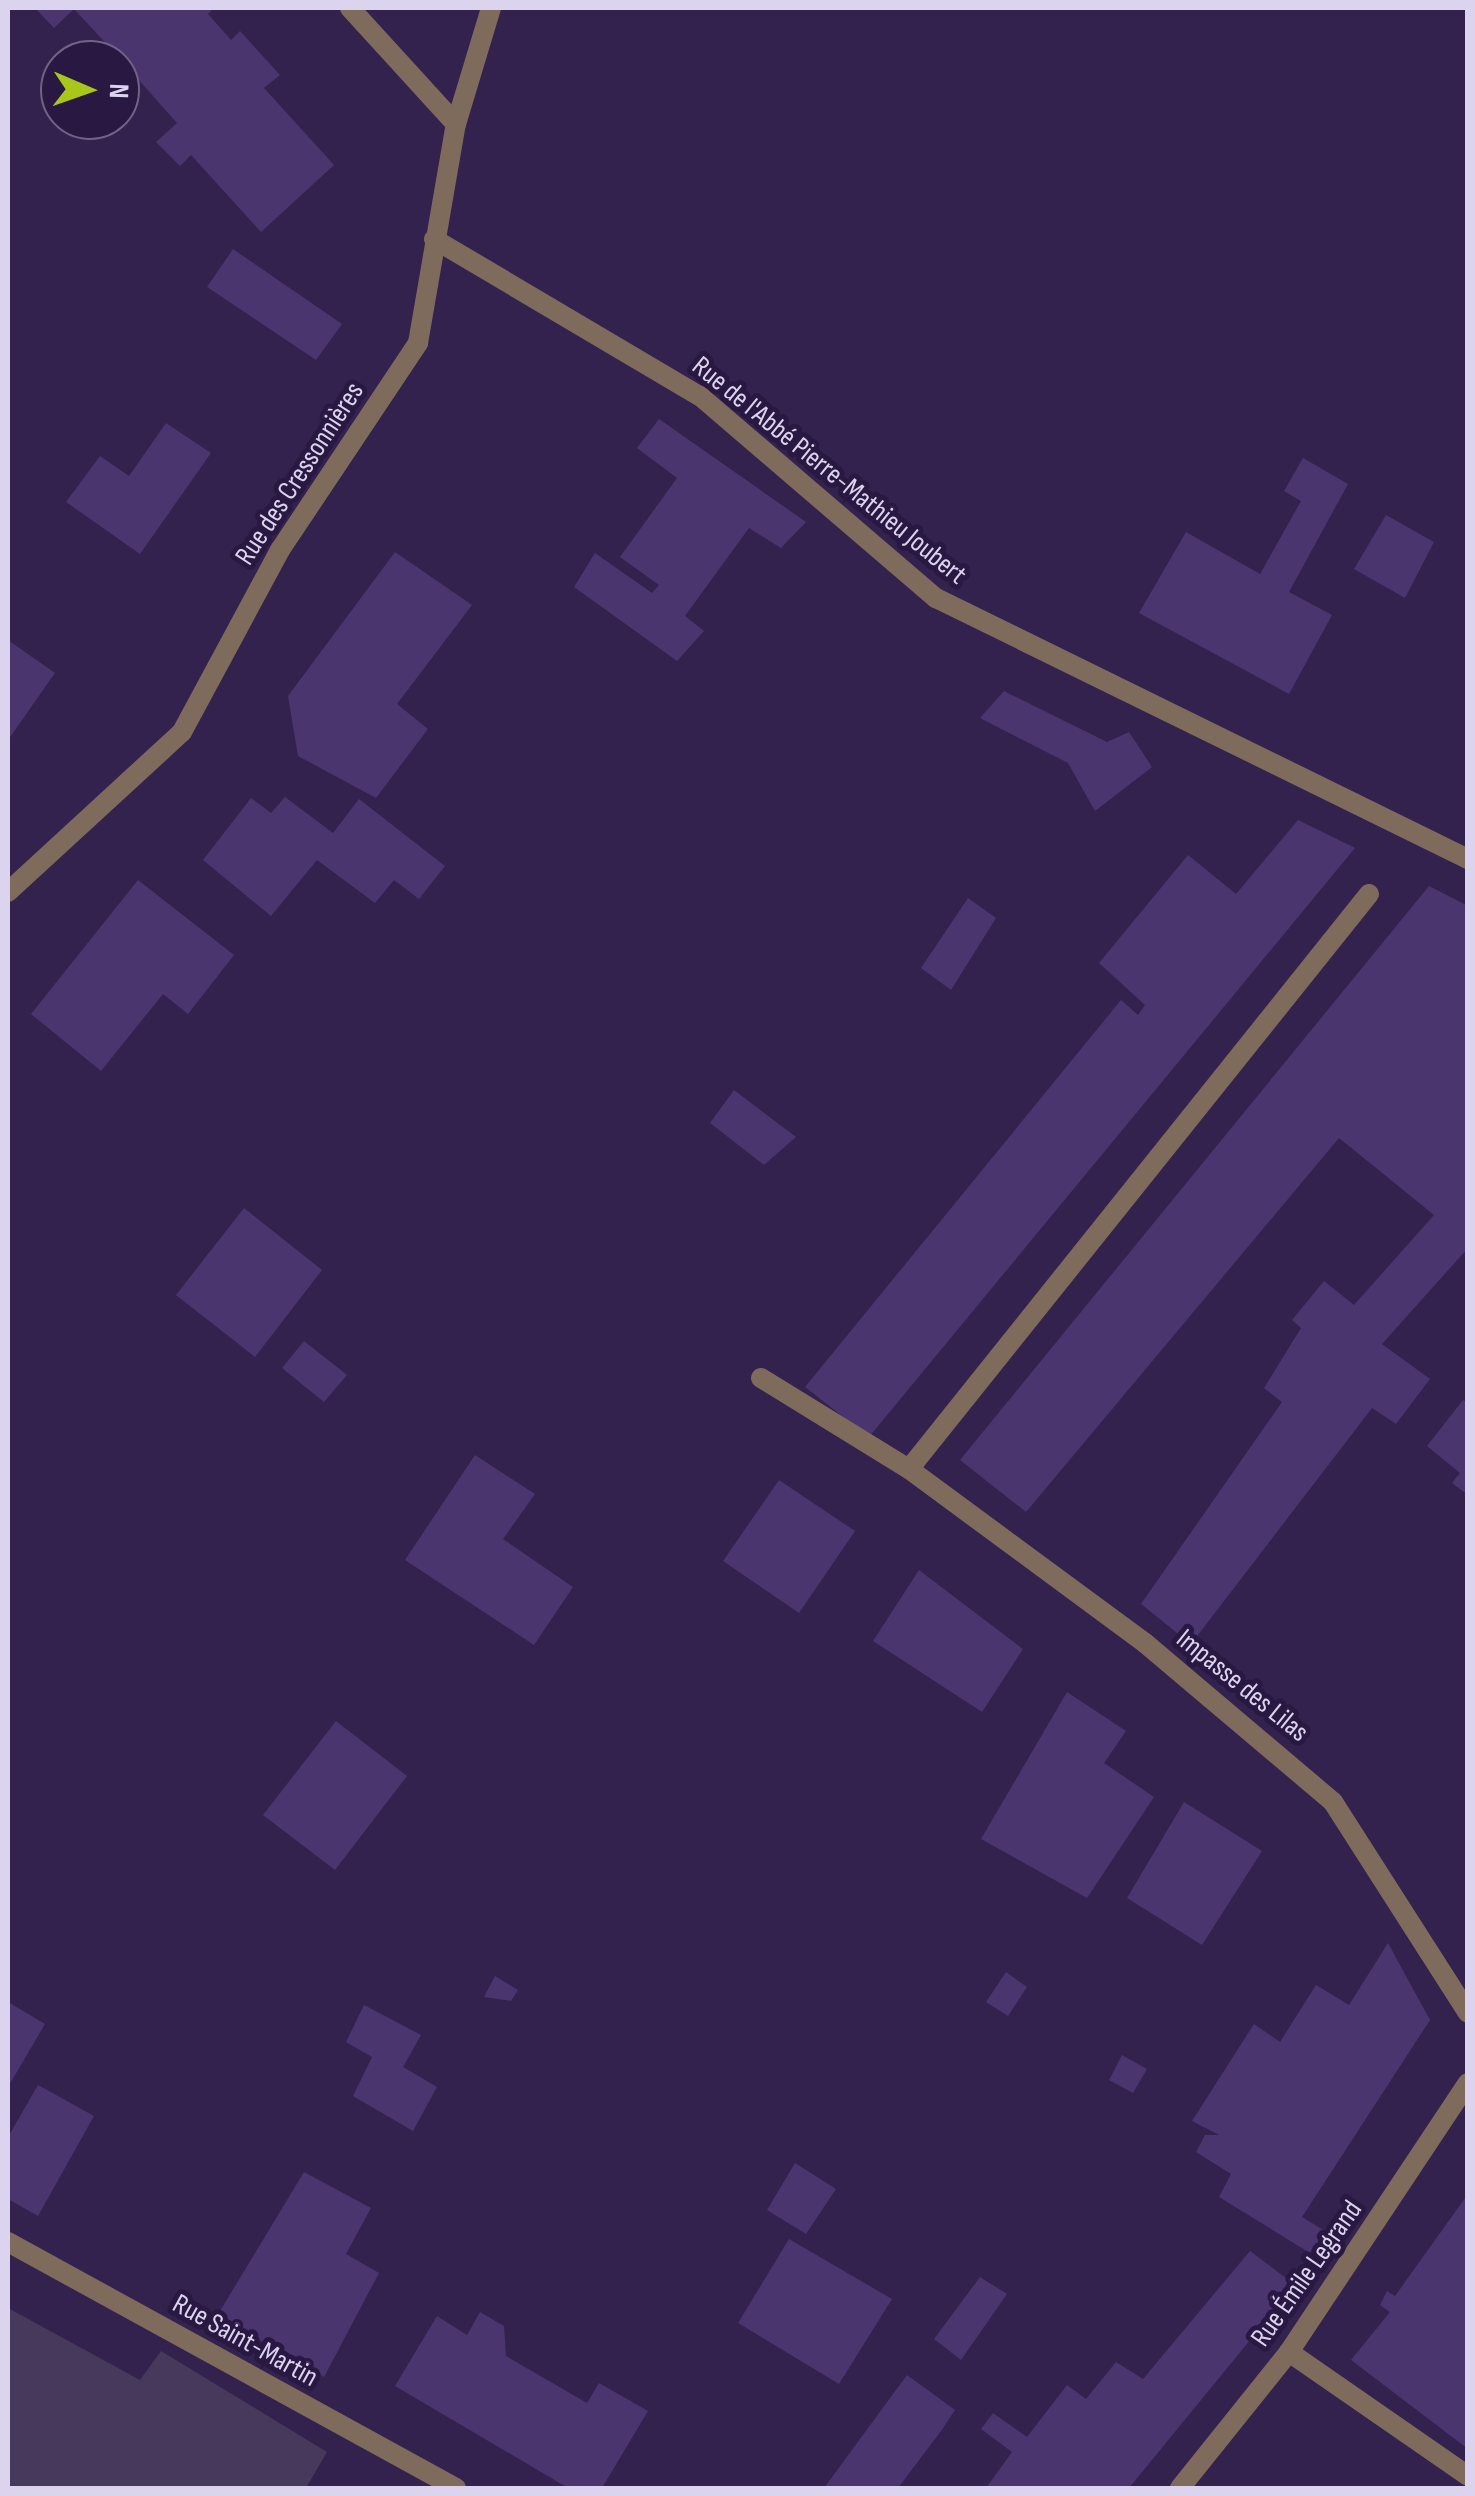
<!DOCTYPE html>
<meta charset="utf-8">
<style>
body{margin:0}
#map{position:relative;width:1475px;height:2496px;overflow:hidden;background:#33224d;font-family:"Sofia Sans Condensed",sans-serif}
div>[style]{position:absolute}
.green>*{inset:0;background:#46395c}
.building>*{inset:0;background:#4b356e}
.service>*{height:20px;margin:-10px;padding:0 10px;transform-origin:10px;border-radius:10px;background:#7f6b5c}
.minor>*{height:20px;margin:-10px;padding:0 10px;transform-origin:10px;border-radius:10px;background:#7f6b5c}
span{translate:-50% -50%;white-space:nowrap;text-align:center;line-height:1.15;-webkit-text-stroke:10px #291842;paint-order:stroke}
.street-label{font-size:28px;color:#dcd3ee}
.frame{position:absolute;inset:0;border:10px solid #dcd3ee;pointer-events:none}
.north{position:absolute;left:40px;top:40px;width:100px;height:100px;box-sizing:border-box;background:#291842;border:2px solid #716387;border-radius:50%;rotate:92deg;font-size:28px;font-weight:700;line-height:40px;text-align:center;color:#dcd3ee}
.north::after{content:'';display:block;margin:auto;width:35px;height:45px;background:#a9c71a;clip-path:polygon(50% 0,100% 100%,50% 72%,0 100%)}
</style>
<div id="map">
<div class="green">
<div style="clip-path:polygon(8px 2308px,140px 2380px,161px 2351px,327px 2452px,306px 2488px,8px 2488px)"></div>
</div>
<div class="building">
<div style="clip-path:polygon(35px 8px,214px 8px,208px 14px,231px 40px,240px 31px,280px 75px,264px 88px,334px 165px,261px 232px,191px 155px,180px 166px,156px 142px,177px 123px,137px 78px,120px 94px,120px 60px,107px 60px,115px 53px,74px 9px,54px 28px)"></div>
<div style="clip-path:polygon(233px 249px,342px 324px,316px 360px,207px 287px)"></div>
<div style="clip-path:polygon(659px 419px,806px 522px,781px 548px,749px 528px,685px 616px,704px 631px,677px 661px,574px 587px,595px 553px,652px 593px,659px 585px,620px 557px,677px 478px,637px 448px)"></div>
<div style="clip-path:polygon(166px 423px,211px 453px,140px 554px,66px 502px,100px 456px,129px 476px)"></div>
<div style="clip-path:polygon(1303px 458px,1348px 484px,1289px 592px,1332px 615px,1289px 694px,1139px 613px,1186px 532px,1260px 574px,1301px 501px,1284px 491px)"></div>
<div style="clip-path:polygon(1386px 515px,1434px 542px,1405px 598px,1354px 569px)"></div>
<div style="clip-path:polygon(395px 552px,472px 605px,397px 704px,428px 729px,376px 798px,298px 756px,288px 696px)"></div>
<div style="clip-path:polygon(8px 640px,55px 673px,8px 740px)"></div>
<div style="clip-path:polygon(1004px 691px,1107px 742px,1129px 732px,1152px 767px,1095px 811px,1068px 763px,980px 718px)"></div>
<div style="clip-path:polygon(285px 797px,333px 833px,359px 799px,445px 866px,419px 899px,394px 880px,375px 903px,317px 860px,271px 916px,203px 860px,251px 798px,271px 813px)"></div>
<div style="clip-path:polygon(1298px 820px,1355px 848px,869px 1437px,805px 1387px,1121px 1000px,1138px 1015px,1145px 1005px,1099px 963px,1188px 855px,1236px 894px)"></div>
<div style="clip-path:polygon(138px 880px,234px 955px,188px 1014px,163px 994px,101px 1071px,31px 1014px)"></div>
<div style="clip-path:polygon(1429px 886px,1468px 906px,1468px 1248px,1382px 1344px,1430px 1379px,1396px 1424px,1372px 1408px,1191px 1644px,1141px 1604px,1282px 1402px,1264px 1388px,1301px 1328px,1292px 1320px,1324px 1281px,1354px 1305px,1434px 1215px,1339px 1138px,1026px 1512px,960px 1460px)"></div>
<div style="clip-path:polygon(968px 898px,996px 918px,951px 990px,921px 968px)"></div>
<div style="clip-path:polygon(734px 1090px,796px 1137px,764px 1165px,710px 1123px)"></div>
<div style="clip-path:polygon(244px 1208px,322px 1270px,255px 1357px,176px 1295px)"></div>
<div style="clip-path:polygon(304px 1341px,347px 1375px,324px 1402px,282px 1368px)"></div>
<div style="clip-path:polygon(1463px 1400px,1468px 1403px,1468px 1495px,1452px 1483px,1460px 1473px,1427px 1446px)"></div>
<div style="clip-path:polygon(475px 1455px,535px 1494px,503px 1539px,573px 1587px,534px 1645px,405px 1560px)"></div>
<div style="clip-path:polygon(779px 1480px,855px 1531px,799px 1613px,723px 1561px)"></div>
<div style="clip-path:polygon(919px 1570px,1023px 1649px,982px 1712px,873px 1641px)"></div>
<div style="clip-path:polygon(1067px 1692px,1126px 1731px,1104px 1763px,1154px 1797px,1087px 1898px,981px 1839px)"></div>
<div style="clip-path:polygon(336px 1721px,407px 1776px,335px 1870px,263px 1815px)"></div>
<div style="clip-path:polygon(1184px 1802px,1262px 1851px,1202px 1945px,1127px 1898px)"></div>
<div style="clip-path:polygon(1388px 1943px,1430px 2020px,1302px 2217px,1325px 2231px,1310px 2253px,1219px 2197px,1231px 2174px,1196px 2152px,1205px 2135px,1219px 2135px,1192px 2121px,1254px 2024px,1280px 2042px,1316px 1985px,1349px 2005px)"></div>
<div style="clip-path:polygon(1006px 1972px,1027px 1987px,1008px 2016px,986px 2002px)"></div>
<div style="clip-path:polygon(495px 1976px,518px 1990px,511px 2001px,484px 1997px)"></div>
<div style="clip-path:polygon(8px 2002px,45px 2024px,8px 2087px)"></div>
<div style="clip-path:polygon(364px 2005px,421px 2035px,403px 2067px,437px 2087px,413px 2131px,353px 2096px,372px 2057px,346px 2042px)"></div>
<div style="clip-path:polygon(1122px 2055px,1147px 2069px,1133px 2093px,1109px 2080px)"></div>
<div style="clip-path:polygon(38px 2085px,94px 2116px,38px 2216px,8px 2199px,8px 2137px)"></div>
<div style="clip-path:polygon(795px 2163px,836px 2189px,806px 2234px,767px 2210px)"></div>
<div style="clip-path:polygon(304px 2172px,371px 2208px,346px 2254px,379px 2273px,324px 2377px,217px 2316px)"></div>
<div style="clip-path:polygon(1468px 2194px,1468px 2449px,1351px 2360px,1390px 2312px,1380px 2305px,1387px 2291px,1395px 2296px)"></div>
<div style="clip-path:polygon(789px 2239px,892px 2299px,839px 2384px,738px 2323px)"></div>
<div style="clip-path:polygon(1250px 2251px,1295px 2285px,1129px 2488px,986px 2488px,1012px 2452px,981px 2429px,993px 2413px,1027px 2437px,1067px 2385px,1086px 2399px,1116px 2362px,1143px 2379px)"></div>
<div style="clip-path:polygon(980px 2277px,1007px 2294px,961px 2360px,934px 2339px)"></div>
<div style="clip-path:polygon(480px 2312px,504px 2326px,506px 2356px,587px 2403px,599px 2383px,648px 2411px,602px 2488px,568px 2488px,395px 2386px,437px 2316px,467px 2335px)"></div>
<div style="clip-path:polygon(907px 2375px,955px 2410px,941px 2431px,898px 2488px,824px 2488px)"></div>
</div>
<div class="service">
<div style="left:1289px;top:2352px;width:218px;rotate:34.7deg"></div>
</div>
<div class="minor">
<div style="left:350px;top:8px;width:157px;rotate:47.6deg"></div>
<div style="left:434px;top:239px;width:309px;rotate:30.6deg"></div>
<div style="left:700px;top:396px;width:311px;rotate:40.6deg"></div>
<div style="left:936px;top:598px;width:593px;rotate:26.13deg"></div>
<div style="left:8px;top:892px;width:236px;rotate:-42.6deg"></div>
<div style="left:182px;top:732px;width:207px;rotate:-61.7deg"></div>
<div style="left:280px;top:550px;width:249px;rotate:-56.3deg"></div>
<div style="left:418px;top:343px;width:222px;rotate:-80.2deg"></div>
<div style="left:456px;top:124px;width:121px;rotate:-73.2deg"></div>
<div style="left:1369px;top:894px;width:736px;rotate:128.66deg"></div>
<div style="left:909px;top:1469px;width:293px;rotate:36.4deg"></div>
<div style="left:1145px;top:1643px;width:246px;rotate:40.2deg"></div>
<div style="left:1333px;top:1802px;width:250px;rotate:57.4deg"></div>
<div style="left:761px;top:1378px;width:174px;rotate:31.6deg"></div>
<div style="left:8px;top:2242px;width:511px;rotate:28.77deg"></div>
<div style="left:1180px;top:2488px;width:174px;rotate:-51.3deg"></div>
<div style="left:1289px;top:2352px;width:323px;rotate:-56.4deg"></div>
</div>
<div class="street-label">
<span style="left:829px;top:471px;rotate:39deg">Rue de l'Abbé Pierre-Mathieu Joubert</span>
<span style="left:300px;top:474px;rotate:-57deg">Rue des Cressonnières</span>
<span style="left:1242px;top:1686px;rotate:39deg">Impasse des Lilas</span>
<span style="left:1307px;top:2274px;rotate:-55deg">Rue Émile Legrand</span>
<span style="left:245px;top:2341px;rotate:29deg">Rue Saint-Martin</span>
</div>
<div class="frame"></div>
<div class="north">N</div>
</div>
